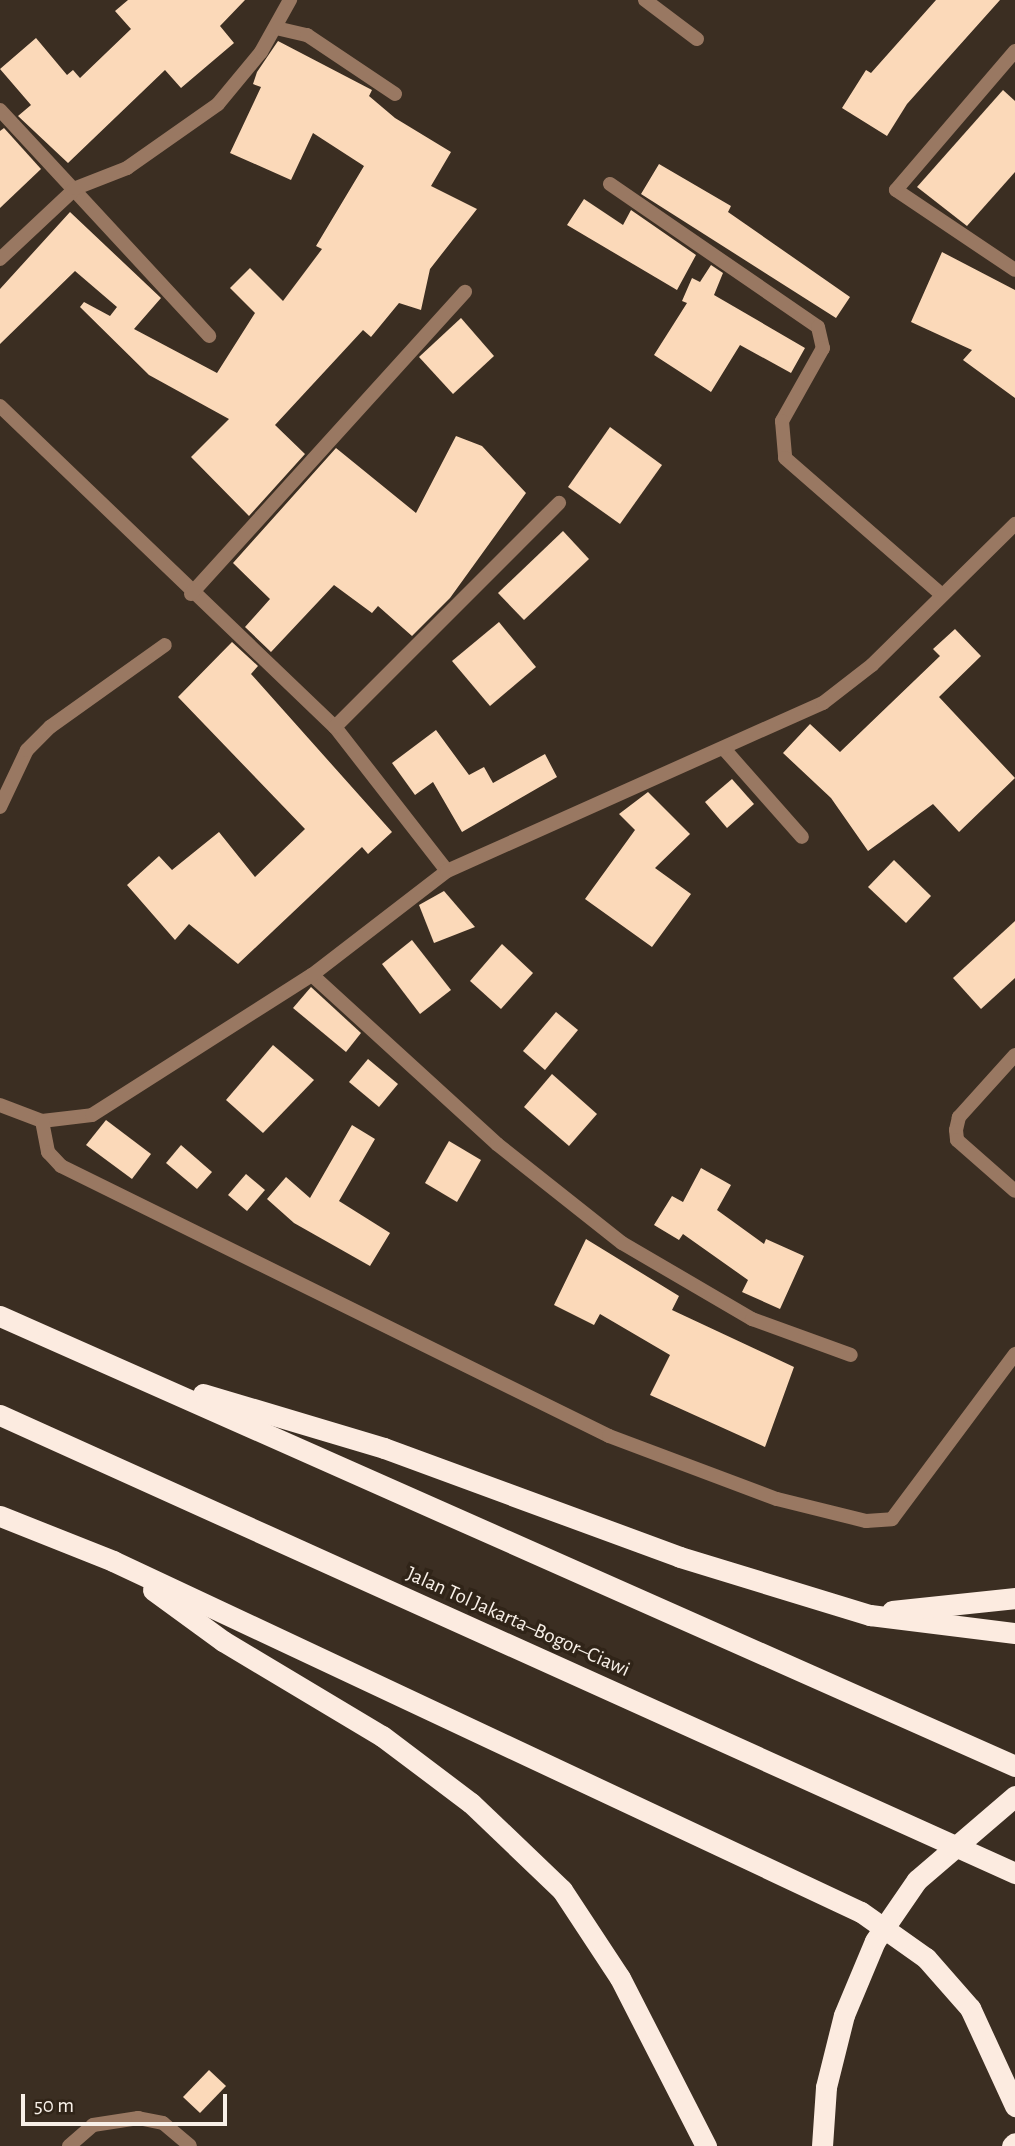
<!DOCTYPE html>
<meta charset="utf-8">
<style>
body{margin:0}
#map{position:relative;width:1015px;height:2146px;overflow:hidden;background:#3b2e22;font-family:"Alegreya Sans",sans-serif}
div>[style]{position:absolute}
.building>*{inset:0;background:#fbd9b9}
.street>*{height:14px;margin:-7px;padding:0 7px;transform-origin:7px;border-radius:7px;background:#997862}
.highway>*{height:21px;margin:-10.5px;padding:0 10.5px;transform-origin:10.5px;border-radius:10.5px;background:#fcebe0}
.highway-bridge>*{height:21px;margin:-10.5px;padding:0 10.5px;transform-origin:10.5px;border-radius:10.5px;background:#fcebe0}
span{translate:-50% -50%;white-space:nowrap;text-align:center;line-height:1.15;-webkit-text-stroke:7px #302418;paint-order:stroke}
.street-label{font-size:21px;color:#f8f0e8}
.scale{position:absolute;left:21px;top:2094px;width:206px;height:32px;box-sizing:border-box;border:4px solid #f8f0e8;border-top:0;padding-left:9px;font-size:21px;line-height:24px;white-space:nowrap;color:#f8f0e8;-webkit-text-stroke:5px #302418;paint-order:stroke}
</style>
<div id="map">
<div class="building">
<div style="clip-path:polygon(128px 0,245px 0,220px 26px,234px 43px,181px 88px,165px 70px,68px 163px,18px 116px,31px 105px,0 69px,36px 38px,67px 75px,73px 70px,80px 78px,131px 29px,115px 11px)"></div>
<div style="clip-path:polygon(936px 0,1000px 0,907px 104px,887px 136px,842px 108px,866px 70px,871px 73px)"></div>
<div style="clip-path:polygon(278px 41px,372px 90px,369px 96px,395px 118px,451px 152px,431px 186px,477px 209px,430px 269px,421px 310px,399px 303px,371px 337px,363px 330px,275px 425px,305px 454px,249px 516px,191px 457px,229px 419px,149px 375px,80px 307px,84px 302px,110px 316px,117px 307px,75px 271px,0 344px,0 289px,70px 212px,161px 298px,134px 329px,217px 373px,255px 313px,230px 288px,250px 268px,283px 301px,322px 249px,316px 246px,364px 166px,313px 133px,291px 180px,230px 153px,261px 87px,253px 84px,257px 72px)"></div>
<div style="clip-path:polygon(1003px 90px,1015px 101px,1015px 172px,967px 226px,917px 187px)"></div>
<div style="clip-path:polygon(4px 128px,41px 169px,0 208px,0 131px)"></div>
<div style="clip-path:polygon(659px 164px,731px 206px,728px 212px,850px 297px,836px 318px,641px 194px)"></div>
<div style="clip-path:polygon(584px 199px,623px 225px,631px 210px,696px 255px,677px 290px,567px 225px)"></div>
<div style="clip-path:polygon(942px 252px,1015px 290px,1015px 398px,963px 360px,972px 350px,911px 322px)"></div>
<div style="clip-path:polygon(711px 265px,723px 273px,714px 295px,805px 348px,791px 373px,740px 345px,711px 392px,654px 355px,687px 303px,682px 301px,692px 278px,700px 282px)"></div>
<div style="clip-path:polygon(461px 318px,494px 356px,453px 394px,419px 357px)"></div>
<div style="clip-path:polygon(610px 427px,662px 465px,620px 524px,568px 487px)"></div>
<div style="clip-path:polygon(456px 436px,482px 446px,526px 493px,450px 598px,412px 636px,378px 606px,372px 613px,334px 585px,271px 652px,245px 627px,270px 599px,233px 563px,336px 448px,416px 513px)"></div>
<div style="clip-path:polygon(563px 531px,589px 559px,524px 620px,498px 593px)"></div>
<div style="clip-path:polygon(499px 622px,536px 667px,490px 706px,452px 661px)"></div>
<div style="clip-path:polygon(955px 629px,981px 656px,939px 697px,1015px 778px,959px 832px,933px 804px,868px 851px,831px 798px,783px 753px,810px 724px,840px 752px,940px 656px,933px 649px)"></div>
<div style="clip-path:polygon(232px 642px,258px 666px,251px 674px,392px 832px,368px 854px,362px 847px,238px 964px,189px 924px,175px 940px,127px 885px,159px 856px,172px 870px,219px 832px,255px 877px,305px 829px,178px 697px)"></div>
<div style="clip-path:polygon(436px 730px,469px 775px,484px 767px,493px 783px,545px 754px,557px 777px,462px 832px,433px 782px,415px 795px,392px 763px)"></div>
<div style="clip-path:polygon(732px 779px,754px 804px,727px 828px,705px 802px)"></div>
<div style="clip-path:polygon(648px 792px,690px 834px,655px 868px,691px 894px,652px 947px,585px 899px,635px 830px,619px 814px)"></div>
<div style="clip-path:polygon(894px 860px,931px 896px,906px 923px,868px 887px)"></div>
<div style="clip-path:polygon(444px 891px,475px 927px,434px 943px,419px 905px)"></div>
<div style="clip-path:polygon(1015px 921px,1015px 978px,981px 1009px,953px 978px)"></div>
<div style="clip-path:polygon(412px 940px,451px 990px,420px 1014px,382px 964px)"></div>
<div style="clip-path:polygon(502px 944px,533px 973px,501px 1009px,470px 981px)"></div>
<div style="clip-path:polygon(311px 987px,361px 1033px,346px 1052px,293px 1008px)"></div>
<div style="clip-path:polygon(556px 1012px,578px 1030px,545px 1070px,523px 1051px)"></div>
<div style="clip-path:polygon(273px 1045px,314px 1080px,263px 1133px,226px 1100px)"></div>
<div style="clip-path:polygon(368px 1059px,398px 1084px,379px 1107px,349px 1082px)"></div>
<div style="clip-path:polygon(552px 1074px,597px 1114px,569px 1146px,524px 1107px)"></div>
<div style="clip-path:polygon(106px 1120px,151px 1154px,132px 1179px,86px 1145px)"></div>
<div style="clip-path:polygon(352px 1125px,375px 1139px,339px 1201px,390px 1233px,370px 1266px,294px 1223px,267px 1199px,286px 1177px,310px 1198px)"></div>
<div style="clip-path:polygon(449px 1141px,481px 1160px,457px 1202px,425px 1183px)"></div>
<div style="clip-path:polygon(181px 1145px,212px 1172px,197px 1189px,166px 1163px)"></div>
<div style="clip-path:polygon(701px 1168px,731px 1185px,717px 1210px,764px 1244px,766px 1239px,804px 1256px,780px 1309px,742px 1292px,748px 1280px,683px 1234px,679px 1240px,654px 1225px,672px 1196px,683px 1202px)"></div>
<div style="clip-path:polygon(246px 1174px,265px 1190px,247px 1211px,228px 1195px)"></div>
<div style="clip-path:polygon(586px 1239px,679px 1296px,672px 1310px,794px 1367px,765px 1447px,650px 1395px,670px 1355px,600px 1314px,594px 1325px,554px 1305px)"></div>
<div style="clip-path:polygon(209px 2070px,226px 2086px,200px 2113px,183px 2097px)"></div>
</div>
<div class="street">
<div style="left:645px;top:0;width:65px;rotate:36.9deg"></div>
<div style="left:276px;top:28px;width:32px;rotate:13deg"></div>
<div style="left:307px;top:35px;width:106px;rotate:33.8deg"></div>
<div style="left:1015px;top:51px;width:183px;rotate:130.6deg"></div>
<div style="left:896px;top:190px;width:143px;rotate:33.9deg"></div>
<div style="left:0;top:110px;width:308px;rotate:47.2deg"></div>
<div style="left:610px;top:184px;width:252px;rotate:34.5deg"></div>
<div style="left:818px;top:327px;width:22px;rotate:77deg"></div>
<div style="left:823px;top:348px;width:84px;rotate:119.3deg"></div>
<div style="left:782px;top:421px;width:37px;rotate:85deg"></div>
<div style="left:785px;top:458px;width:208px;rotate:41.1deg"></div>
<div style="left:0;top:259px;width:104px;rotate:-43.1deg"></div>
<div style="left:76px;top:188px;width:55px;rotate:-21.4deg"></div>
<div style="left:127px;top:168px;width:111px;rotate:-35.1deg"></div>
<div style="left:218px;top:104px;width:67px;rotate:-50.4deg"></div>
<div style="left:261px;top:52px;width:60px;rotate:-60.9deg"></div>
<div style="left:0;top:406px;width:464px;rotate:43.8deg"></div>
<div style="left:335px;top:727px;width:182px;rotate:52.1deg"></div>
<div style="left:191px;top:594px;width:408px;rotate:-47.8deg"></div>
<div style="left:335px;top:727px;width:317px;rotate:-45deg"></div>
<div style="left:725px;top:750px;width:116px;rotate:48.5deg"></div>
<div style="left:0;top:807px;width:63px;rotate:-64.7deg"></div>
<div style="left:27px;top:750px;width:33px;rotate:-45deg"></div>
<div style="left:50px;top:727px;width:141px;rotate:-35.5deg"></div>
<div style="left:312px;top:975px;width:251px;rotate:42.4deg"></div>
<div style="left:497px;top:1144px;width:159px;rotate:38.4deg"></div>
<div style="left:622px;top:1243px;width:151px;rotate:30.3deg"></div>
<div style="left:752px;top:1319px;width:105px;rotate:20deg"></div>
<div style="left:1015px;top:1055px;width:84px;rotate:132.1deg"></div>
<div style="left:959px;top:1117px;width:13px;rotate:103deg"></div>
<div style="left:956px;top:1130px;width:10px;rotate:84deg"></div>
<div style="left:957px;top:1140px;width:77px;rotate:41.3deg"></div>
<div style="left:0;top:1105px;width:45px;rotate:20.9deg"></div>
<div style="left:42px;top:1121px;width:50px;rotate:-6.8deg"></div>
<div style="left:92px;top:1115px;width:261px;rotate:-32.5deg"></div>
<div style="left:312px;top:975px;width:170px;rotate:-37.6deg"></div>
<div style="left:447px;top:871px;width:412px;rotate:-24.1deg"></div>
<div style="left:823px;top:703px;width:62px;rotate:-37.8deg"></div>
<div style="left:872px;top:665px;width:201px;rotate:-44.6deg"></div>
<div style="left:42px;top:1121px;width:32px;rotate:79deg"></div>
<div style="left:48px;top:1152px;width:19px;rotate:47deg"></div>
<div style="left:61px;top:1166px;width:611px;rotate:26.23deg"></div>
<div style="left:609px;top:1436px;width:179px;rotate:20.6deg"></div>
<div style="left:777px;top:1499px;width:92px;rotate:13.9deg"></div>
<div style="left:866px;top:1521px;width:26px;rotate:-4deg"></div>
<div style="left:892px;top:1519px;width:206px;rotate:-53.3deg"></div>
<div style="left:69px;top:2146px;width:32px;rotate:-41deg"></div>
<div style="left:93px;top:2125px;width:46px;rotate:-8.8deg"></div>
<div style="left:138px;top:2118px;width:25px;rotate:11deg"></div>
<div style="left:163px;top:2123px;width:35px;rotate:40deg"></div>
</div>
<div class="highway">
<div style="left:0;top:1316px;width:1110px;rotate:23.91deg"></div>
<div style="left:203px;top:1394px;width:189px;rotate:16.6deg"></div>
<div style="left:384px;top:1448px;width:315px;rotate:20.2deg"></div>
<div style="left:680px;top:1557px;width:199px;rotate:17deg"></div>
<div style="left:870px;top:1615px;width:146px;rotate:7.1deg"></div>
<div style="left:0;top:1415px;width:1114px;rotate:24.29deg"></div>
<div style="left:0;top:1516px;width:122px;rotate:21.7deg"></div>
<div style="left:113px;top:1561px;width:826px;rotate:25.14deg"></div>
<div style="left:861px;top:1912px;width:80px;rotate:35.3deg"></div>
<div style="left:926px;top:1958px;width:67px;rotate:48.7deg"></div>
<div style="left:970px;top:2008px;width:108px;rotate:65.3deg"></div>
<div style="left:153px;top:1590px;width:87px;rotate:36.1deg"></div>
<div style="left:223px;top:1641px;width:185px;rotate:30.9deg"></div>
<div style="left:382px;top:1736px;width:111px;rotate:37deg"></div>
<div style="left:471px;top:1803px;width:126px;rotate:43.7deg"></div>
<div style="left:562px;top:1890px;width:105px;rotate:56.6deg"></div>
<div style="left:620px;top:1978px;width:189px;rotate:62.9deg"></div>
<div style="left:892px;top:1611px;width:124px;rotate:-6deg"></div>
<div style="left:822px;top:2146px;width:59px;rotate:-86.1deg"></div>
<div style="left:1012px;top:2146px;width:4px;rotate:-45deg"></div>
</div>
<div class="highway-bridge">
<div style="left:826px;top:2087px;width:74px;rotate:-76deg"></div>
<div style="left:844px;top:2015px;width:80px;rotate:-67.3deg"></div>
<div style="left:875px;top:1941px;width:74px;rotate:-55.5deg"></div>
<div style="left:917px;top:1880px;width:129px;rotate:-40.6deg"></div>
</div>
<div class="street-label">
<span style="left:518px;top:1622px;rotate:24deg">Jalan Tol Jakarta–Bogor–Ciawi</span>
</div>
<div class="scale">50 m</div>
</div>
